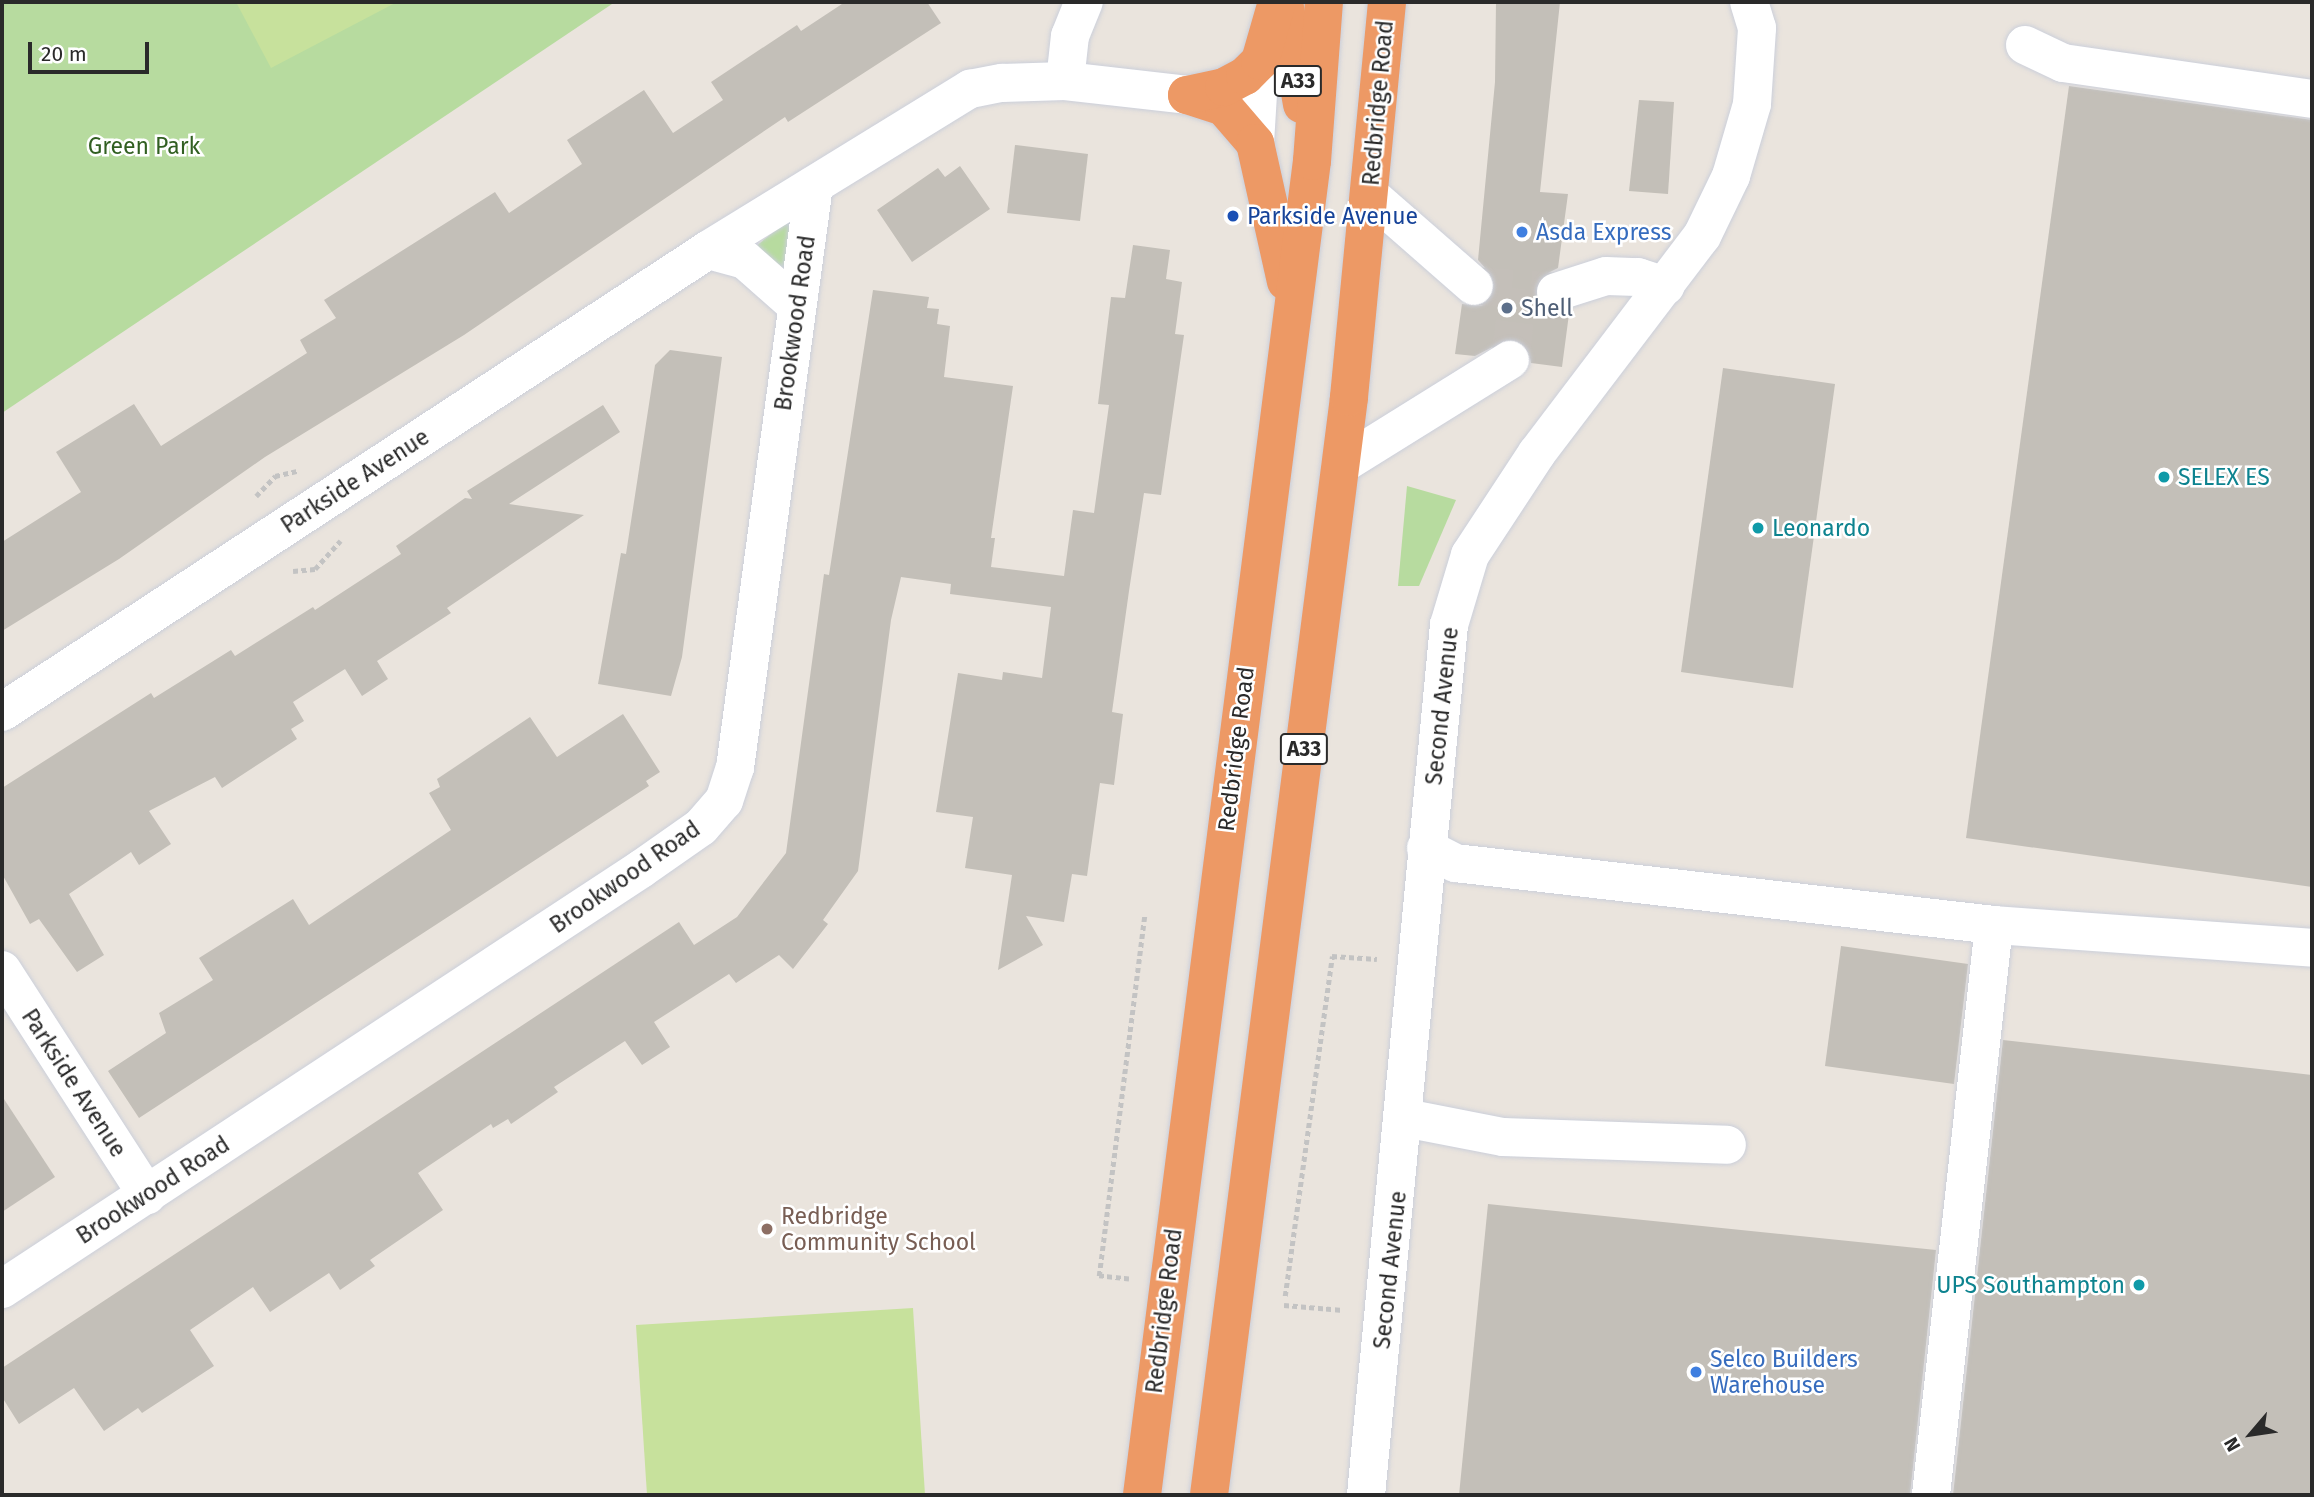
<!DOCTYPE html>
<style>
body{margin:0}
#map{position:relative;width:2314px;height:1497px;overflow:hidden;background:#eae4dd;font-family:"Fira Sans",sans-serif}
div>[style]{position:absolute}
.green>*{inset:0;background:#b7db9f}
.pitch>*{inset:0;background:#c7e19c}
.building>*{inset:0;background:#c3bfb8}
.minor-tunnel>*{height:38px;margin-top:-19px;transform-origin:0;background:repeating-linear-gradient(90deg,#c4bfb9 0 38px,transparent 0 57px)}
.path>*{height:4.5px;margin-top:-2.25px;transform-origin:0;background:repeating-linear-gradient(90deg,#c3c3c3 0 5px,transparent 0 8.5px)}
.roads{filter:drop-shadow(0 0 2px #cbcfda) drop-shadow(0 0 2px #cbcfda)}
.minor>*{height:38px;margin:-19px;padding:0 19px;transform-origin:19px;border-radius:19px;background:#fff}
.highway>*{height:38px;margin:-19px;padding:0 19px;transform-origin:19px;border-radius:19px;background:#ed9965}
.dots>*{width:19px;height:19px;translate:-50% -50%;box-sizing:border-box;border:4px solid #fff;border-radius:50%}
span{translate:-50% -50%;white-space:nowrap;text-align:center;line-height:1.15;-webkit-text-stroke:5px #fff;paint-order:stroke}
.shield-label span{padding:2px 5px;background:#fff;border:2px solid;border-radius:5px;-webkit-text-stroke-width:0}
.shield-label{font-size:21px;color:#2a2a2a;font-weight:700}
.street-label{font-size:23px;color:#2a2a2a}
.park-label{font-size:23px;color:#315f21}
.transit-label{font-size:23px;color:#164399}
.left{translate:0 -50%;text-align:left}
.shop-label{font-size:23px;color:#366cbe}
.service-label{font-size:23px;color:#4e5e75}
.culture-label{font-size:23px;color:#0d838f}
.right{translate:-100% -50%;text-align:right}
.education-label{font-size:23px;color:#785e54}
.frame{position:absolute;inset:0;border:4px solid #2a2a2a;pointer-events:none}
.north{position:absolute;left:2216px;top:1399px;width:70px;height:70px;-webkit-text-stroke:5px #fff;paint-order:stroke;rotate:241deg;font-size:19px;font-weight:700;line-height:28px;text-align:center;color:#2a2a2a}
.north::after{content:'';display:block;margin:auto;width:24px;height:32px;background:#2a2a2a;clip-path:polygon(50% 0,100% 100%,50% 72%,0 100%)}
.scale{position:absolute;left:28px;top:42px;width:121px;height:32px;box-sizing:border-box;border:4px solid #2a2a2a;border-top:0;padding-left:9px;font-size:21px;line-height:24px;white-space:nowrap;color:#2a2a2a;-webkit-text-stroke:5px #fff;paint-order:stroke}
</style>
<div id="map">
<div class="green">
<div style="clip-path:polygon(2px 2px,615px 2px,2px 413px)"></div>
<div style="clip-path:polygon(788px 220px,792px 221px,784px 269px,755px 247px)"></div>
<div style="clip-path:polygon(1407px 486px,1456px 500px,1419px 586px,1398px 586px)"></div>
</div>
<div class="pitch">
<div style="clip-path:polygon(236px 2px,397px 2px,271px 68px)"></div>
<div style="clip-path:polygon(913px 1308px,925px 1495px,647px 1495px,636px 1325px)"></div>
</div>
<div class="building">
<div style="clip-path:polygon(845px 2px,927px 2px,941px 23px,788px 122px,785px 117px,464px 335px,265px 457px,119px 559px,2px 631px,2px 542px,81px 492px,56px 452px,134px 404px,161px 446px,307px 353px,300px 340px,336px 318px,324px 300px,495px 192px,509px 213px,582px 164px,567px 140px,644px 90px,673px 133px,723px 100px,711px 82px,797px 25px,801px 31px)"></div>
<div style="clip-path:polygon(1496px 2px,1560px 2px,1540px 192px,1568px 194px,1558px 268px,1540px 277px,1535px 288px,1542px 309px,1569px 314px,1562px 367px,1531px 363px,1528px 348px,1510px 338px,1475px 356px,1455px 354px,1462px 304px,1482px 306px,1495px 290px,1494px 278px,1478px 260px,1495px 82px)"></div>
<div style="clip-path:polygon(2069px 86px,2312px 120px,2312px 887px,1966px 838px)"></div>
<div style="clip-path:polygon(1639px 100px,1674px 102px,1668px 194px,1629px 191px)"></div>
<div style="clip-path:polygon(1015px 145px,1088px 154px,1080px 221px,1007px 213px)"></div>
<div style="clip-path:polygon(960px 166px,990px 209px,912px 262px,877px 210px,938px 168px,945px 177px)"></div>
<div style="clip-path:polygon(1133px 245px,1170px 250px,1166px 279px,1182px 282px,1175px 334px,1184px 335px,1161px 495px,1144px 493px,1129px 591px,1112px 712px,1123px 714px,1114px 785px,1100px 783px,1087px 876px,1072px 874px,1064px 922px,1026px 916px,1043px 945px,998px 970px,1012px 875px,965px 868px,973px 817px,936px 812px,958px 673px,1002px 680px,1003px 672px,1042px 678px,1051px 607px,950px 594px,951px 584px,901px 577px,891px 620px,858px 871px,823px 920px,828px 924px,793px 969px,779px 955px,736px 983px,729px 974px,654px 1022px,670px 1047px,642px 1065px,625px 1041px,554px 1087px,558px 1092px,511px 1124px,508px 1119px,493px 1128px,491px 1124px,418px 1173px,443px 1210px,370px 1260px,375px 1266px,340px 1290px,329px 1273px,270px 1312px,253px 1287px,190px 1330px,214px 1366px,142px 1413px,138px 1408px,104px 1431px,74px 1388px,19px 1424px,2px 1397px,2px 1368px,679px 922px,694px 945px,737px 917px,786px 853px,824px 574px,829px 575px,873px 290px,929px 297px,927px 308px,939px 309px,937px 324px,950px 326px,944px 377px,1013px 386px,991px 538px,995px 538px,991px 567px,1064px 576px,1073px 510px,1094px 513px,1109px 405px,1098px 404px,1111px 297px,1125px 298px)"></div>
<div style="clip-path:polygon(670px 350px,722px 357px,682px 657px,671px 696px,598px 684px,621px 553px,626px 554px,655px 365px)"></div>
<div style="clip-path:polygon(1723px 368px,1835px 384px,1793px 688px,1681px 672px)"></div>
<div style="clip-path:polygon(603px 405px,620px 432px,509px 504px,584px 515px,447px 608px,451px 613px,377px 661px,388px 679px,362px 696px,345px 669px,293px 702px,304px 721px,291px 729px,297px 739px,222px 788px,215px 777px,149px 811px,171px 844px,139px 865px,131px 852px,69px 894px,104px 955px,77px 972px,39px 919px,30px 924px,2px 874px,2px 788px,151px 693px,154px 698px,231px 650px,235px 656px,313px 607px,315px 610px,401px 554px,396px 546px,465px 498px,472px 499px,467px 491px)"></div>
<div style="clip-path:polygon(623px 714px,660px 772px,646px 781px,649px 786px,139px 1118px,108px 1071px,166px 1033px,159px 1013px,213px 980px,199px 958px,293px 899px,309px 925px,451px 830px,429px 793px,440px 787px,437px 779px,530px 717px,557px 757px)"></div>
<div style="clip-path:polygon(1841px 946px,1968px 964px,1954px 1084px,1825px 1066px)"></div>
<div style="clip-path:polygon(2003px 1040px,2312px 1075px,2312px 1495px,1953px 1495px)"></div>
<div style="clip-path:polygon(2px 1096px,55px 1177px,2px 1212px)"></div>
<div style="clip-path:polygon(1488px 1204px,1936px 1250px,1910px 1495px,1459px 1495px)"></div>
</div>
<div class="minor-tunnel">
<div style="left:1474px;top:286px;width:82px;rotate:4.2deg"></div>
<div style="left:1510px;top:360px;width:72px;rotate:-82.8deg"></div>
</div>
<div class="path">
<div style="left:256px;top:496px;width:28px;rotate:-46deg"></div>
<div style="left:275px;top:476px;width:23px;rotate:-13deg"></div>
<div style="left:293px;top:571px;width:22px;rotate:-5deg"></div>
<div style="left:315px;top:569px;width:38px;rotate:-48deg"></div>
<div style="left:1129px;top:1279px;width:30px;rotate:-174deg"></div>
<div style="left:1099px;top:1276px;width:365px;rotate:-82.8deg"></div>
<div style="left:1285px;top:1296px;width:343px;rotate:-82.1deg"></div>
<div style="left:1332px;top:956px;width:45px;rotate:3.8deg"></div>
<div style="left:1284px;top:1305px;width:59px;rotate:4.8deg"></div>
</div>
<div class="roads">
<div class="minor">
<div style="left:2025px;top:45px;width:42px;rotate:25.3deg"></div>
<div style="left:2063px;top:63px;width:252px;rotate:8.2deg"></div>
<div style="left:1065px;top:81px;width:45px;rotate:-83.7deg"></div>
<div style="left:1070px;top:36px;width:37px;rotate:-68deg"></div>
<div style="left:1255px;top:143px;width:82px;rotate:-86.5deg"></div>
<div style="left:1370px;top:195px;width:138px;rotate:41.2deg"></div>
<div style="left:708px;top:250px;width:38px;rotate:15deg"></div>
<div style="left:745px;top:260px;width:68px;rotate:41.4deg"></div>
<div style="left:1556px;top:292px;width:52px;rotate:-17.7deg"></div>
<div style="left:1606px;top:276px;width:32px;rotate:2deg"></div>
<div style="left:1638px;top:277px;width:29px;rotate:18deg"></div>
<div style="left:1341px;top:465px;width:199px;rotate:-31.9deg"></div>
<div style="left:2px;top:712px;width:844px;rotate:-33.2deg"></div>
<div style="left:708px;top:250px;width:308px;rotate:-31.6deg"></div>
<div style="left:970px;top:89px;width:33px;rotate:-11deg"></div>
<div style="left:1002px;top:83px;width:63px;rotate:-1.8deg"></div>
<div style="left:1065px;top:81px;width:123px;rotate:6.5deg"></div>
<div style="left:1426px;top:848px;width:33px;rotate:27deg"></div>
<div style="left:1455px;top:863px;width:543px;rotate:6.56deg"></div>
<div style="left:1994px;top:925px;width:319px;rotate:4.1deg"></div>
<div style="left:2px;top:970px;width:268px;rotate:57.2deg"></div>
<div style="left:1405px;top:1118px;width:100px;rotate:11deg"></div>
<div style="left:1503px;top:1137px;width:224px;rotate:2deg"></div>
<div style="left:2px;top:1289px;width:765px;rotate:-33.32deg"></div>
<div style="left:641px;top:869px;width:73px;rotate:-35deg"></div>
<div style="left:701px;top:827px;width:35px;rotate:-49deg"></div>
<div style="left:724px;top:801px;width:35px;rotate:-72deg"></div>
<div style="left:735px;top:768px;width:588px;rotate:-82.28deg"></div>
<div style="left:1366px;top:1495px;width:874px;rotate:-84.55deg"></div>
<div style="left:1449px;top:625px;width:73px;rotate:-73.3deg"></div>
<div style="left:1470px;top:555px;width:122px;rotate:-56.7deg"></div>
<div style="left:1537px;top:453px;width:273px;rotate:-52.8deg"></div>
<div style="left:1702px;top:236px;width:67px;rotate:-64.2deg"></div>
<div style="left:1731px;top:176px;width:75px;rotate:-73.7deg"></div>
<div style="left:1752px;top:104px;width:76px;rotate:-86.2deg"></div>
<div style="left:1757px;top:28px;width:27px;rotate:-107deg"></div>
<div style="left:1931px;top:1495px;width:573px;rotate:-83.69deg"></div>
</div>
<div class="highway">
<div style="left:1284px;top:2px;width:104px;rotate:80deg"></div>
<div style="left:1187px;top:95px;width:39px;rotate:18deg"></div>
<div style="left:1224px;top:107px;width:48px;rotate:49.3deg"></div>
<div style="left:1255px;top:143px;width:142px;rotate:77.4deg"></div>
<div style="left:1187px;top:95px;width:38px;rotate:-12deg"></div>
<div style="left:1224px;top:87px;width:24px;rotate:-28deg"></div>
<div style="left:1245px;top:76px;width:21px;rotate:-45deg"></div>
<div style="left:1260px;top:61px;width:61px;rotate:-73.9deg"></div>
<div style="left:1142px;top:1495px;width:1345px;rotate:-82.74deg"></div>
<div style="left:1312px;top:161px;width:159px;rotate:-85.7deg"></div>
<div style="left:1209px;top:1495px;width:1107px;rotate:-82.73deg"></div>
<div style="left:1349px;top:397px;width:397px;rotate:-84.5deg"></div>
</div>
</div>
<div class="dots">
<div style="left:1233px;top:216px;background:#1a4fb4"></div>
<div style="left:1522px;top:232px;background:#3f7fe0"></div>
<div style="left:1507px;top:308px;background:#5c6f8a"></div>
<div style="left:2164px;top:477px;background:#0f9aa8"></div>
<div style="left:1758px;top:528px;background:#0f9aa8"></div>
<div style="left:767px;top:1229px;background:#8d6e63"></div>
<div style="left:2139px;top:1285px;background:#0f9aa8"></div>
<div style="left:1696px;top:1372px;background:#3f7fe0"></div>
</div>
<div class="shield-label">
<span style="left:1298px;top:81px">A33</span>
<span style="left:1304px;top:749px">A33</span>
</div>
<div class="street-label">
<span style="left:1378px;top:103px;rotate:-85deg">Redbridge Road</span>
<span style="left:795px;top:323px;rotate:-82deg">Brookwood Road</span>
<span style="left:355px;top:481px;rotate:-33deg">Parkside Avenue</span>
<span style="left:1442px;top:706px;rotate:-84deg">Second Avenue</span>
<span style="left:1236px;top:749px;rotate:-83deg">Redbridge Road</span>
<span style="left:625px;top:877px;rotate:-35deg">Brookwood Road</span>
<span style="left:74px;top:1083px;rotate:57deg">Parkside Avenue</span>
<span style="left:153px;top:1190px;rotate:-33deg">Brookwood Road</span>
<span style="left:1390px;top:1270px;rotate:-84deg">Second Avenue</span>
<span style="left:1164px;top:1311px;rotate:-83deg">Redbridge Road</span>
</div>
<div class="park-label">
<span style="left:144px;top:146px">Green Park</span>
</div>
<div class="transit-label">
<span class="left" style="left:1247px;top:216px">Parkside Avenue</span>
</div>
<div class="shop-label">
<span class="left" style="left:1536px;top:232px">Asda Express</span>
<span class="left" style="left:1710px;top:1372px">Selco Builders<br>Warehouse</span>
</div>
<div class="service-label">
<span class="left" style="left:1521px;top:308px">Shell</span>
</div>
<div class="culture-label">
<span class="left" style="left:2178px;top:477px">SELEX ES</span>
<span class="left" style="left:1772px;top:528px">Leonardo</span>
<span class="right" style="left:2125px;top:1285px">UPS Southampton</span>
</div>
<div class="education-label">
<span class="left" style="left:781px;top:1229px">Redbridge<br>Community School</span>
</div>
<div class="frame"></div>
<div class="north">N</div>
<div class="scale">20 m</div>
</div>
